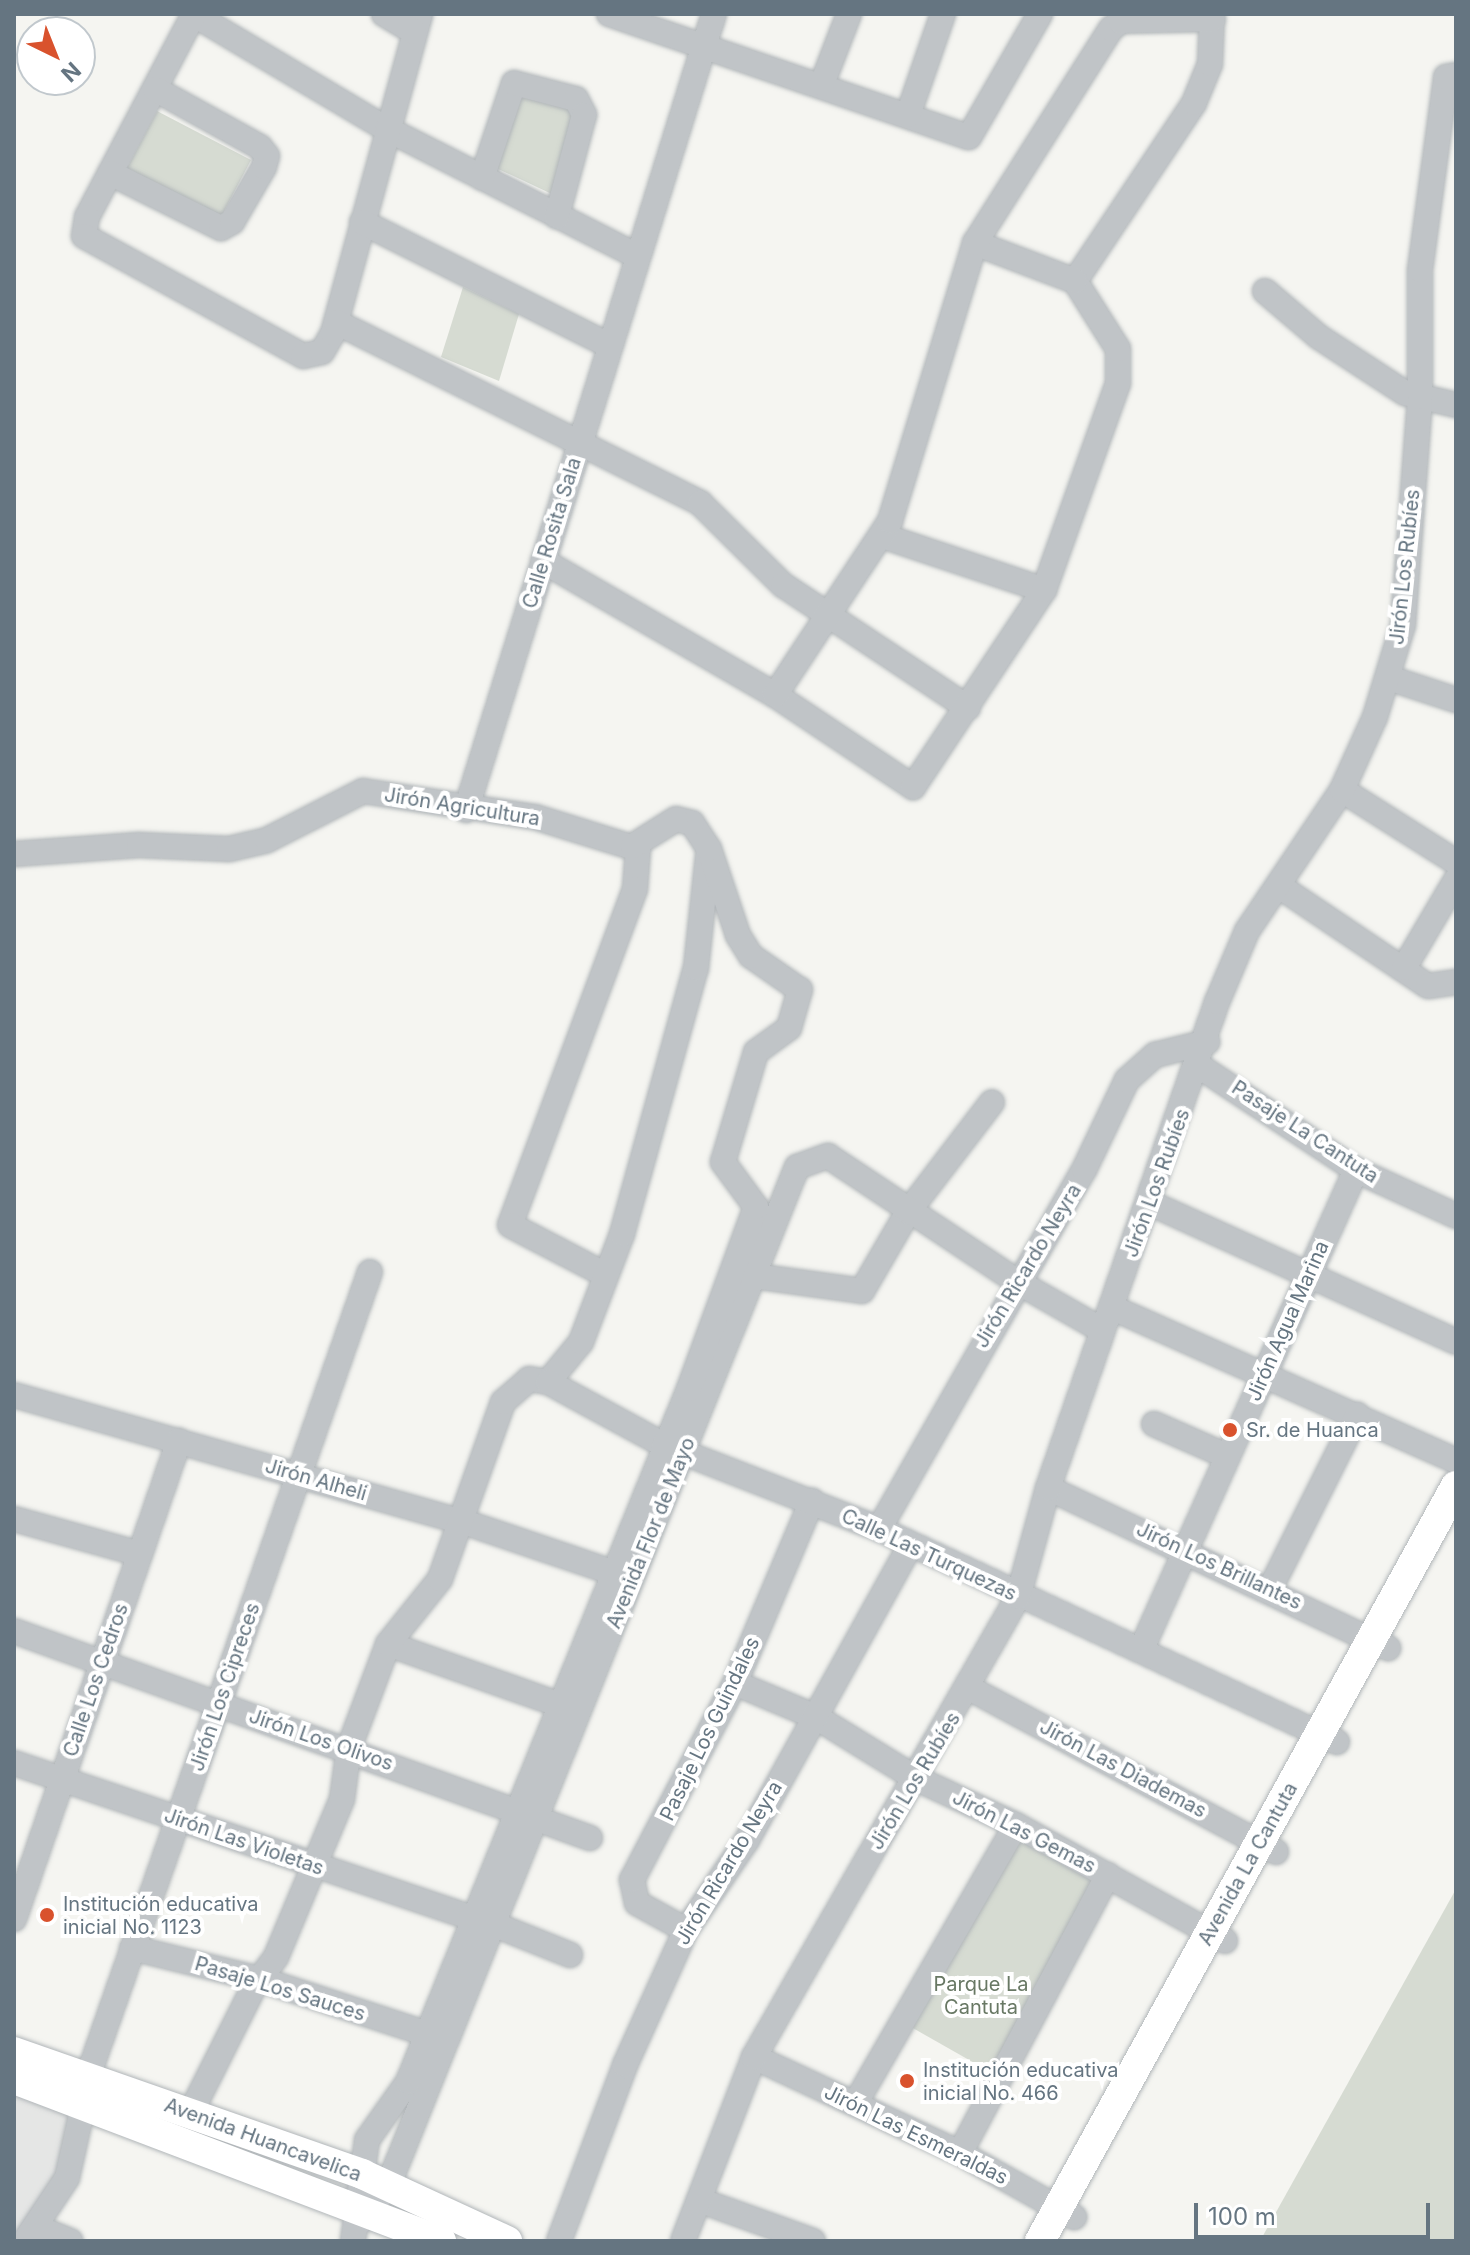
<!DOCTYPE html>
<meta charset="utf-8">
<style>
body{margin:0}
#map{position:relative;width:1470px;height:2255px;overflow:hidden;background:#f5f5f1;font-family:Inter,sans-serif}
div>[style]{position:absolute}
.built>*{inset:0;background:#e5e6e5}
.green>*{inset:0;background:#d6dbd2}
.roads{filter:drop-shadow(0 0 2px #b1b6b9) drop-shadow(0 0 2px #b1b6b9)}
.minor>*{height:24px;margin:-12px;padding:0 12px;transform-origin:12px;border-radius:12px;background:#c0c4c7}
.major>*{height:30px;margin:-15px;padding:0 15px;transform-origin:15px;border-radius:15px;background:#fff}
.dots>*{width:22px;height:22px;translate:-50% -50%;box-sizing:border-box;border:4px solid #fff;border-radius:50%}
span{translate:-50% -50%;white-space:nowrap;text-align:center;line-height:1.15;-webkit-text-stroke:8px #fff;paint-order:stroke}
.street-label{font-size:20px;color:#657581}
.poi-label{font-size:20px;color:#657581}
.left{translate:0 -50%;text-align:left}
.park-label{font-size:20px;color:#687864}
.frame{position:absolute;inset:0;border:16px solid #657581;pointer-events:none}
.north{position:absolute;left:16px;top:16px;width:80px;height:80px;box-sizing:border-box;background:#fff;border:2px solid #c1c8cd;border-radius:50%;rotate:137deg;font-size:22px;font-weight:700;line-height:32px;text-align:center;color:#657581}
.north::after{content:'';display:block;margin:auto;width:28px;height:36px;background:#d9522d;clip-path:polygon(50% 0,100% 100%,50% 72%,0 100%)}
.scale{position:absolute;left:1194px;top:2203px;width:236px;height:36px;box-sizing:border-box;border:4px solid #657581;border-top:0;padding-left:10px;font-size:24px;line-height:28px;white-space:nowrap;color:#657581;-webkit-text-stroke:6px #fff;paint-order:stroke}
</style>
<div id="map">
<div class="built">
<div style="clip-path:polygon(14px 2085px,80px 2109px,64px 2161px,14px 2241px)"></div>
</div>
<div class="green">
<div style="clip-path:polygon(519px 95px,575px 106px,554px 195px,496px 168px)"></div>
<div style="clip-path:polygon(157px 111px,251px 160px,221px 217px,127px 168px)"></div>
<div style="clip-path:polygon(463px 287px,519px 314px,499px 381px,441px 357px)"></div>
<div style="clip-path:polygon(1018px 1834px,1100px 1876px,992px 2073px,911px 2027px)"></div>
<div style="clip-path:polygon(1456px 1889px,1456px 2241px,1260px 2241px)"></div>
</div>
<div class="roads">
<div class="minor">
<div style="left:193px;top:14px;width:226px;rotate:30.7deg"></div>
<div style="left:387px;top:129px;width:280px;rotate:26.9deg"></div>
<div style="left:194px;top:14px;width:229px;rotate:117.8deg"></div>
<div style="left:87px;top:217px;width:19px;rotate:99deg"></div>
<div style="left:84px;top:236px;width:250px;rotate:28.7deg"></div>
<div style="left:303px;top:356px;width:19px;rotate:-12deg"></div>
<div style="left:322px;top:352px;width:22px;rotate:-60deg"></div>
<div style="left:333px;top:333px;width:331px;rotate:-74.7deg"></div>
<div style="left:384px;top:14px;width:35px;rotate:31deg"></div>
<div style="left:609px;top:14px;width:380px;rotate:18.9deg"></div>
<div style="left:969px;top:137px;width:142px;rotate:-60deg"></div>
<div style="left:822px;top:84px;width:75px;rotate:-68.9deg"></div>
<div style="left:908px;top:115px;width:107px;rotate:-70.9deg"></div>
<div style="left:110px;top:173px;width:124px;rotate:26.4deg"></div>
<div style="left:221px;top:228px;width:13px;rotate:-29deg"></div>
<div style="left:232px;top:222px;width:64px;rotate:-59.8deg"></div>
<div style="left:264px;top:167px;width:11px;rotate:-75deg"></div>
<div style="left:267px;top:156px;width:11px;rotate:-128deg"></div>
<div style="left:260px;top:147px;width:120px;rotate:-151.1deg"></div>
<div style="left:482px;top:178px;width:100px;rotate:-71.4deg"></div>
<div style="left:514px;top:83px;width:64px;rotate:14.5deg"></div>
<div style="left:576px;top:99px;width:18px;rotate:63deg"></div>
<div style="left:584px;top:115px;width:105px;rotate:105deg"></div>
<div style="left:362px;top:222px;width:276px;rotate:26.5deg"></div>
<div style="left:1075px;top:281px;width:214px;rotate:-56.2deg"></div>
<div style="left:1194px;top:103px;width:42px;rotate:-67.7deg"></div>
<div style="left:1210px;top:64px;width:50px;rotate:-87.7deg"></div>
<div style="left:1265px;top:291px;width:71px;rotate:40.4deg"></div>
<div style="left:1319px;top:337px;width:103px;rotate:33.1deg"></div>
<div style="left:1405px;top:393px;width:52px;rotate:13.2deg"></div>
<div style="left:336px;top:322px;width:407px;rotate:26.4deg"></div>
<div style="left:700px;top:503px;width:117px;rotate:44.7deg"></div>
<div style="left:783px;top:585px;width:222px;rotate:33.6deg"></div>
<div style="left:883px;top:536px;width:170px;rotate:18.5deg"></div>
<div style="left:543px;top:561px;width:268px;rotate:30deg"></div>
<div style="left:775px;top:695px;width:166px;rotate:33.7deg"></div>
<div style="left:913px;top:787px;width:237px;rotate:-56.4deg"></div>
<div style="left:1044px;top:590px;width:220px;rotate:-70.3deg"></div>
<div style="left:1118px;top:383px;width:34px;rotate:-90deg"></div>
<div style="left:1118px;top:349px;width:80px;rotate:-122.3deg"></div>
<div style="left:1075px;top:281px;width:107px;rotate:-159.2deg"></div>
<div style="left:1389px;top:678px;width:71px;rotate:18.2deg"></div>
<div style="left:775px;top:695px;width:209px;rotate:-56.5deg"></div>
<div style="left:890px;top:521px;width:291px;rotate:-73deg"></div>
<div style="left:975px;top:243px;width:254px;rotate:-57.6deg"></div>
<div style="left:1111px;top:29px;width:13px;rotate:-39deg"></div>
<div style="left:1121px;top:21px;width:92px;rotate:-1.2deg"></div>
<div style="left:1342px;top:790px;width:135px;rotate:32.3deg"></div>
<div style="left:466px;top:810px;width:834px;rotate:-72.7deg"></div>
<div style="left:14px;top:854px;width:125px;rotate:-4.1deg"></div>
<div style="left:139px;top:845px;width:90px;rotate:2.5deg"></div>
<div style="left:229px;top:849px;width:39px;rotate:-13deg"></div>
<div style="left:267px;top:840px;width:108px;rotate:-27deg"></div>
<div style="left:363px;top:791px;width:174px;rotate:8.6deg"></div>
<div style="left:535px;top:817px;width:108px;rotate:17.3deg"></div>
<div style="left:638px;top:849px;width:40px;rotate:94.3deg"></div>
<div style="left:635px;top:889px;width:358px;rotate:110.4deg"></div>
<div style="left:510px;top:1225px;width:108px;rotate:27.5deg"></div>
<div style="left:1279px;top:886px;width:179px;rotate:33.9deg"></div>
<div style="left:1428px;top:986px;width:28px;rotate:-8deg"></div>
<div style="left:1404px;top:968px;width:102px;rotate:-59.4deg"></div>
<div style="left:1199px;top:1066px;width:188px;rotate:33.5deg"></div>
<div style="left:1356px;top:1170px;width:110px;rotate:24.7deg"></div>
<div style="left:1150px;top:1203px;width:336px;rotate:24.4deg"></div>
<div style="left:754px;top:1276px;width:109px;rotate:7.9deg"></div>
<div style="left:862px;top:1291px;width:91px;rotate:-59.8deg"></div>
<div style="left:908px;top:1212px;width:138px;rotate:-52.6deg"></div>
<div style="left:1113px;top:1308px;width:376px;rotate:24deg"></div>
<div style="left:548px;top:1382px;width:52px;rotate:-50.5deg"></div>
<div style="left:581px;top:1342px;width:116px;rotate:-69.2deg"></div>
<div style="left:622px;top:1234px;width:276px;rotate:-74.5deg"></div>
<div style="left:696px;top:968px;width:114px;rotate:-83.9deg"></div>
<div style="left:14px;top:1395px;width:468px;rotate:15.8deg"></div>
<div style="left:464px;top:1522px;width:159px;rotate:18.7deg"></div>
<div style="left:1154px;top:1424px;width:80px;rotate:23.7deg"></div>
<div style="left:1048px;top:1488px;width:376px;rotate:25.2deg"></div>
<div style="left:14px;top:1519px;width:131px;rotate:15.5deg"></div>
<div style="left:879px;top:1529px;width:413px;rotate:-60.3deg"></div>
<div style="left:1084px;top:1170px;width:100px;rotate:-64.5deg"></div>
<div style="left:1127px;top:1080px;width:38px;rotate:-42deg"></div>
<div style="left:1155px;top:1055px;width:54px;rotate:-14deg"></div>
<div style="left:1270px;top:1589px;width:195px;rotate:-63.4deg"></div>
<div style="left:14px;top:1631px;width:612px;rotate:19.77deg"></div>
<div style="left:388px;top:1644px;width:182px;rotate:19.5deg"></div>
<div style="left:1142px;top:1648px;width:524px;rotate:-65.88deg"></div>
<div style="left:735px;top:1683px;width:88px;rotate:22.8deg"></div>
<div style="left:816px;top:1717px;width:116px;rotate:31.6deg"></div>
<div style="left:915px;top:1778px;width:111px;rotate:25deg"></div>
<div style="left:1016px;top:1825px;width:239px;rotate:29deg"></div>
<div style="left:969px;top:1688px;width:348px;rotate:28.1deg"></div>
<div style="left:14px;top:1763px;width:488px;rotate:18.7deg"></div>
<div style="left:14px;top:1919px;width:506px;rotate:-70.96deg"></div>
<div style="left:493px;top:1924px;width:83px;rotate:21.9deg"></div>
<div style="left:686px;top:1930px;width:56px;rotate:-151.1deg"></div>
<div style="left:637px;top:1903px;width:24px;rotate:-102deg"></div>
<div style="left:632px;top:1880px;width:222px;rotate:-62.4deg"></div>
<div style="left:735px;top:1683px;width:198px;rotate:-67.1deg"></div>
<div style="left:132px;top:1948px;width:131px;rotate:13.7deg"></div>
<div style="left:259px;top:1979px;width:177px;rotate:18.1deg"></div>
<div style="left:754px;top:2057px;width:227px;rotate:25deg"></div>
<div style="left:960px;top:2153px;width:131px;rotate:29.3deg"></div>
<div style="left:855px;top:2104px;width:322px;rotate:-60deg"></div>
<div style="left:190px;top:2114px;width:144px;rotate:-63.3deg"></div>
<div style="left:255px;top:1985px;width:35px;rotate:-53deg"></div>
<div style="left:276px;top:1957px;width:171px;rotate:-67.3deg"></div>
<div style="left:342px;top:1799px;width:51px;rotate:-82.2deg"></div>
<div style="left:349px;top:1748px;width:111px;rotate:-69.4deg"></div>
<div style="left:388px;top:1644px;width:83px;rotate:-51.3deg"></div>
<div style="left:440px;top:1579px;width:188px;rotate:-70.4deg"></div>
<div style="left:503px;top:1402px;width:35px;rotate:-41deg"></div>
<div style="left:529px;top:1379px;width:19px;rotate:9deg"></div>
<div style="left:548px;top:1382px;width:132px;rotate:28.5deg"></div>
<div style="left:664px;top:1445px;width:231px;rotate:21.3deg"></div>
<div style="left:879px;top:1529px;width:505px;rotate:24.94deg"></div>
<div style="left:960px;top:2153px;width:315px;rotate:-62deg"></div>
<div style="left:699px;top:2200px;width:121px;rotate:19.8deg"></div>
<div style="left:357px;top:2225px;width:50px;rotate:-51.5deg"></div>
<div style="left:388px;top:2186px;width:1098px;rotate:-68.13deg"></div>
<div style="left:797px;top:1167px;width:33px;rotate:-20deg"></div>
<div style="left:828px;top:1156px;width:226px;rotate:33.6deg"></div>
<div style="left:1016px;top:1281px;width:99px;rotate:29.7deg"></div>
<div style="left:38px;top:2228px;width:35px;rotate:22deg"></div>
<div style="left:25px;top:2241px;width:76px;rotate:-56.3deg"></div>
<div style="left:67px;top:2178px;width:119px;rotate:-77.4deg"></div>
<div style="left:93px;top:2062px;width:837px;rotate:-70.68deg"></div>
<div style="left:353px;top:2241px;width:102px;rotate:-82.1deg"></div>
<div style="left:367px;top:2140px;width:71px;rotate:-54.7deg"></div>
<div style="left:408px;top:2082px;width:748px;rotate:-67.93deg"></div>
<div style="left:689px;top:1389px;width:194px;rotate:-69.8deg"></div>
<div style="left:756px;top:1207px;width:56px;rotate:-126.3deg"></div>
<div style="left:723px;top:1162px;width:115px;rotate:-73.3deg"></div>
<div style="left:756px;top:1052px;width:41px;rotate:-36deg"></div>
<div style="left:789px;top:1028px;width:40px;rotate:-74deg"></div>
<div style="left:800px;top:990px;width:60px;rotate:-145.2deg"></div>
<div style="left:751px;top:956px;width:25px;rotate:-122deg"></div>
<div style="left:738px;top:935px;width:91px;rotate:-108.6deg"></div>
<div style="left:709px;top:849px;width:31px;rotate:-123deg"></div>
<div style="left:692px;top:823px;width:16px;rotate:-166deg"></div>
<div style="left:676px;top:819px;width:51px;rotate:147.9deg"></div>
<div style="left:559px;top:2241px;width:188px;rotate:-69.4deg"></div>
<div style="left:625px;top:2065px;width:148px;rotate:-65.7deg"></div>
<div style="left:686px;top:1930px;width:109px;rotate:-55.9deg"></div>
<div style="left:747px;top:1840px;width:338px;rotate:-61deg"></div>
<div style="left:683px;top:2241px;width:197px;rotate:-68.9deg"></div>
<div style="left:754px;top:2057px;width:530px;rotate:-60.15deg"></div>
<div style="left:1018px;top:1597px;width:113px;rotate:-74.6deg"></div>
<div style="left:1048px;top:1488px;width:515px;rotate:-70.83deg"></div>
<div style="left:1217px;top:1002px;width:77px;rotate:-67.1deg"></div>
<div style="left:1247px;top:931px;width:170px;rotate:-56deg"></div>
<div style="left:1342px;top:790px;width:80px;rotate:-65.7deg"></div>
<div style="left:1375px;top:717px;width:96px;rotate:-73.1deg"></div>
<div style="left:1403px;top:625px;width:229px;rotate:-85.7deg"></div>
<div style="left:1420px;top:397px;width:127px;rotate:-90deg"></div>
<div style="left:1420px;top:270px;width:195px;rotate:-82.3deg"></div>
<div style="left:1446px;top:77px;width:10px;rotate:-11deg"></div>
</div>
<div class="major">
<div style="left:14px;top:2052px;width:369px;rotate:19.3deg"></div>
<div style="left:362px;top:2174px;width:160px;rotate:24.8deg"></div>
<div style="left:14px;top:2079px;width:457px;rotate:20.8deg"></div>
<div style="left:1040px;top:2241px;width:862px;rotate:-61.15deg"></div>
</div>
</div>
<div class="dots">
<div style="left:1230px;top:1430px;background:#d9522d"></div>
<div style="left:47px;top:1915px;background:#d9522d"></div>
<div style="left:907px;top:2081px;background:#d9522d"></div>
</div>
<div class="street-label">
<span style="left:552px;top:533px;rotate:-73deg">Calle Rosita Sala</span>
<span style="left:1405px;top:567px;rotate:-84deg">Jirón Los Rubíes</span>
<span style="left:462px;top:807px;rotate:9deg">Jirón Agricultura</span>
<span style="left:1305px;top:1132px;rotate:33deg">Pasaje La Cantuta</span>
<span style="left:1157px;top:1183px;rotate:-70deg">Jirón Los Rubíes</span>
<span style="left:1028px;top:1266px;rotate:-59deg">Jirón Ricardo Neyra</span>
<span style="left:1288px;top:1321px;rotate:-66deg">Jirón Agua Marina</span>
<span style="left:316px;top:1480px;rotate:16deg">Jirón Alheli</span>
<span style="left:651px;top:1533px;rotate:-68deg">Avenida Flor de Mayo</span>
<span style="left:929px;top:1555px;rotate:25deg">Calle Las Turquezas</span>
<span style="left:1219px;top:1566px;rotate:25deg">Jirón Los Brillantes</span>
<span style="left:96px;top:1680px;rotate:-71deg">Calle Los Cedros</span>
<span style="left:225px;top:1687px;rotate:-71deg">Jirón Los Cipreces</span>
<span style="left:710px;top:1729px;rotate:-64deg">Pasaje Los Guindales</span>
<span style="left:321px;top:1740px;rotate:19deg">Jirón Los Olivos</span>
<span style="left:1123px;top:1769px;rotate:28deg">Jirón Las Diademas</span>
<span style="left:915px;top:1781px;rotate:-59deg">Jirón Los Rubíes</span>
<span style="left:1024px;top:1832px;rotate:27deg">Jirón Las Gemas</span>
<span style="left:244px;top:1842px;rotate:19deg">Jirón Las Violetas</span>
<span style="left:729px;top:1863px;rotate:-59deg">Jirón Ricardo Neyra</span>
<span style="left:1248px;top:1864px;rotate:-61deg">Avenida La Cantuta</span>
<span style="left:280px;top:1989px;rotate:17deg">Pasaje Los Sauces</span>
<span style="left:916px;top:2135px;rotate:26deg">Jirón Las Esmeraldas</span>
<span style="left:263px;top:2140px;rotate:20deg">Avenida Huancavelica</span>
</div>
<div class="poi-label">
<span class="left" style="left:1246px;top:1430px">Sr. de Huanca</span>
<span class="left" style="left:63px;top:1916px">Institución educativa<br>inicial No. 1123</span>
<span class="left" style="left:923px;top:2082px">Institución educativa<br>inicial No. 466</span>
</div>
<div class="park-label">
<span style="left:981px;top:1996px">Parque La<br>Cantuta</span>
</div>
<div class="frame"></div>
<div class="north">N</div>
<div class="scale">100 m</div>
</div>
